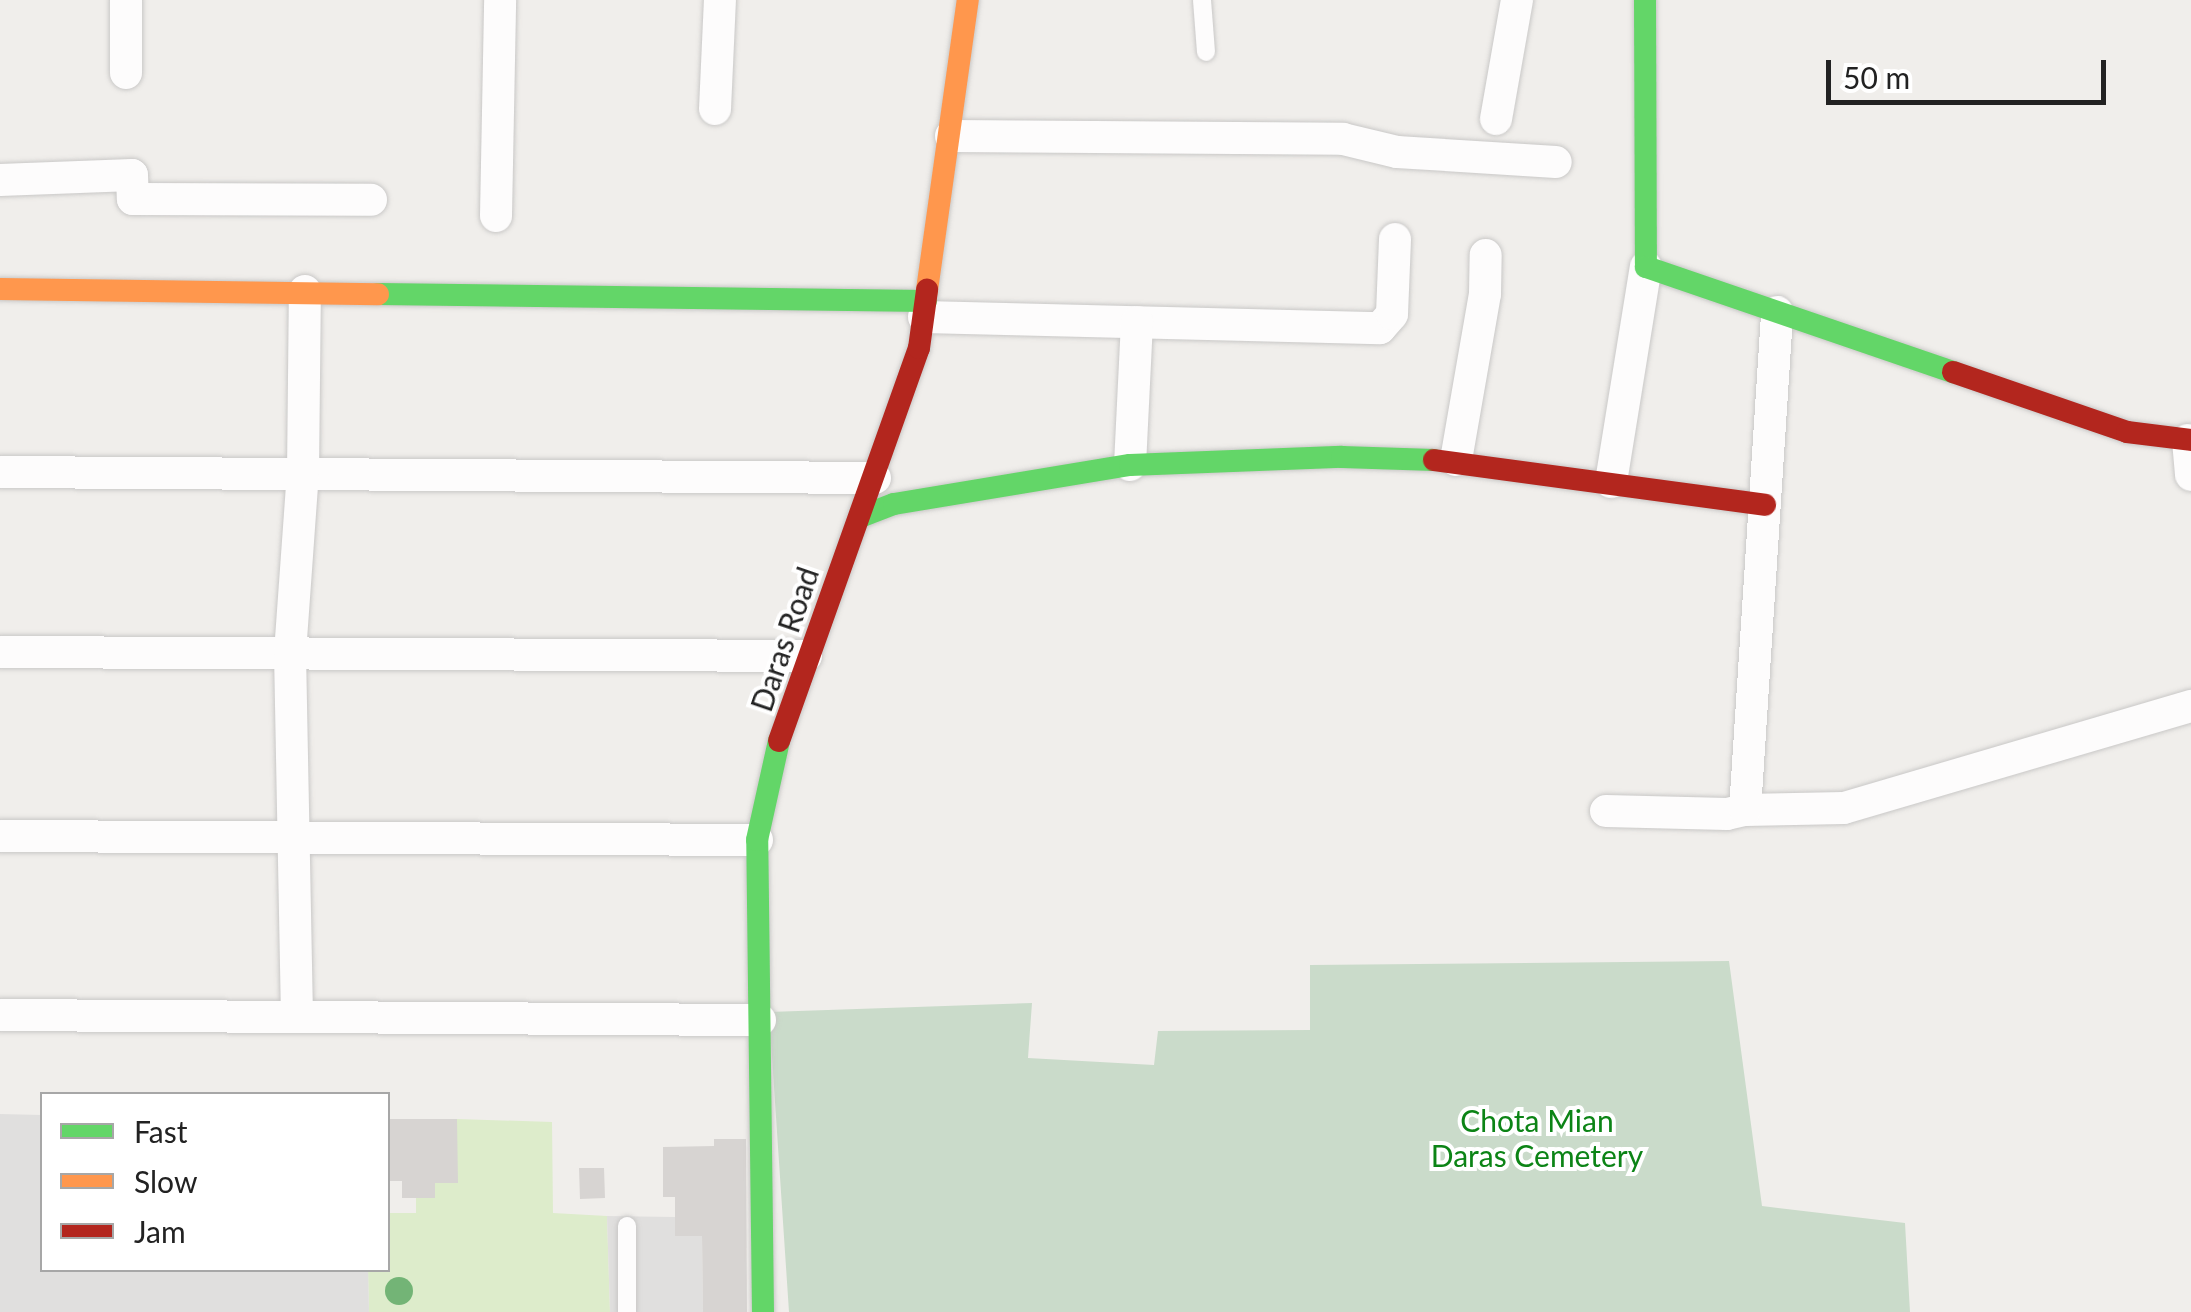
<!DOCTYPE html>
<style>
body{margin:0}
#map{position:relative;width:2191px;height:1312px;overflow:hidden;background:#f0eeeb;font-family:Lato,sans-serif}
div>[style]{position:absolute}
.grass>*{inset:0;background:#ddeccb}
.cemetery>*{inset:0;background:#cadbca}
.parking>*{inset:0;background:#e0dfde}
.building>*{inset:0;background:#d7d4d2}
.roads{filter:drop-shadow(0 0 2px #c9c8c7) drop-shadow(0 0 2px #c9c8c7)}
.lane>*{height:18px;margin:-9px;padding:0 9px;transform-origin:9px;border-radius:9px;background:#fdfcfc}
.street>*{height:32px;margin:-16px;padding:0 16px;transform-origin:16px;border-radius:16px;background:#fdfcfc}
.fast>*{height:22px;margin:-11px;padding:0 11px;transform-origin:11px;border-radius:11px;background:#63d668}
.slow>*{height:22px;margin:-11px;padding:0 11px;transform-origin:11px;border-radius:11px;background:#ff974d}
.jam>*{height:22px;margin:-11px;padding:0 11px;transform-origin:11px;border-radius:11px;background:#b3261e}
.trees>*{width:28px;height:28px;margin:-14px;border-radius:50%;background:#73b476}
span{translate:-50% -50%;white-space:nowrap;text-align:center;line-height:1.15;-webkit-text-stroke:8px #fff;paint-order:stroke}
.street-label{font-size:30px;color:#222}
.park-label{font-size:30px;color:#0c8416}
.legend{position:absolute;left:40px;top:1092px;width:350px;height:180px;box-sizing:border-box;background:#fff;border:2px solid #a7a7a7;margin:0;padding:12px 18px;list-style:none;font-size:30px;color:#222}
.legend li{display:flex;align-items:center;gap:20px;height:50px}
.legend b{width:50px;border:2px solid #a7a7a7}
.scale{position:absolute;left:1826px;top:60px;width:280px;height:45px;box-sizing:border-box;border:5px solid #222;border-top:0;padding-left:12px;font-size:30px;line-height:35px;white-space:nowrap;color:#222;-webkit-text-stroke:8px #fff;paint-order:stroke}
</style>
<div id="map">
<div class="grass">
<div style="clip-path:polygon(457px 1119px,552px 1122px,553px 1213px,607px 1216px,610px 1312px,369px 1312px,368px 1270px,388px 1270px,388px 1213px,416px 1213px,416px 1198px,435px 1198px,435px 1183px,457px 1183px)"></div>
</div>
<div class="cemetery">
<div style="clip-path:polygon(1729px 961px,1762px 1206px,1905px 1223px,1910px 1312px,789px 1312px,769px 1012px,1032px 1003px,1028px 1058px,1154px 1065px,1158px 1031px,1310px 1030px,1310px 965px)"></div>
</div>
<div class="parking">
<div style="clip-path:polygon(0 1114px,42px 1115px,42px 1270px,368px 1270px,369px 1312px,0 1312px)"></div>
<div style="clip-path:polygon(607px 1216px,675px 1217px,675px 1235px,702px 1236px,703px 1312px,610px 1312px)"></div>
</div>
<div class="building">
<div style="clip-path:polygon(388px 1119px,457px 1119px,458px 1183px,435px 1183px,435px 1198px,402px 1198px,402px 1181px,388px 1181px)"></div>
<div style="clip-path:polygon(714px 1139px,746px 1139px,747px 1312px,703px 1312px,702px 1236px,675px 1236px,675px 1197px,663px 1197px,663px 1147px,714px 1146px)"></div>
<div style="clip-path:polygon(579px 1168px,604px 1168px,605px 1198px,580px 1199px)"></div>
</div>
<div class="roads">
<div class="lane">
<div style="left:1202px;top:0;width:52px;rotate:85.6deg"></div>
<div style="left:627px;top:1226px;width:86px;rotate:90deg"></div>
</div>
<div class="street">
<div style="left:126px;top:73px;width:73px;rotate:-90deg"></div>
<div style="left:715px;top:109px;width:109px;rotate:-87.4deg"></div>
<div style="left:1496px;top:119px;width:121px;rotate:-80deg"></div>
<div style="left:951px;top:136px;width:392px;rotate:0.4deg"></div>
<div style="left:1343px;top:139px;width:56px;rotate:13.5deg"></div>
<div style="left:1397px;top:152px;width:159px;rotate:3.6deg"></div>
<div style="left:0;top:180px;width:132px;rotate:-2.2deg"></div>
<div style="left:132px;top:175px;width:24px;rotate:88deg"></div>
<div style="left:133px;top:199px;width:238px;rotate:0.2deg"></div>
<div style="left:496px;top:216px;width:216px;rotate:-88.9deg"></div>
<div style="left:924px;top:317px;width:456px;rotate:1.4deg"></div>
<div style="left:1380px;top:328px;width:18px;rotate:-49deg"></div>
<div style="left:1392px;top:314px;width:75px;rotate:-87.7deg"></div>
<div style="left:2188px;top:440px;width:35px;rotate:85deg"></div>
<div style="left:1456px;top:460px;width:169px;rotate:-80.1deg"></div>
<div style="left:1485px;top:294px;width:39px;rotate:-89deg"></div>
<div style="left:1130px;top:465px;width:143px;rotate:-87.2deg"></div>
<div style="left:0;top:472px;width:875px;rotate:0.39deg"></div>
<div style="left:1611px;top:482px;width:218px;rotate:-80.8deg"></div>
<div style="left:0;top:652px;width:806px;rotate:0.28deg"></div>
<div style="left:1745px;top:810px;width:99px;rotate:-1.2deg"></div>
<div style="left:1844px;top:808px;width:362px;rotate:-16.4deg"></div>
<div style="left:1606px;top:811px;width:121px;rotate:1.4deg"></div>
<div style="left:1727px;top:814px;width:18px;rotate:-13deg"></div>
<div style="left:1745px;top:810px;width:499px;rotate:-86.3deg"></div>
<div style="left:0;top:836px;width:757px;rotate:0.3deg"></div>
<div style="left:0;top:1015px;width:760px;rotate:0.38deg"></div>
<div style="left:297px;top:1017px;width:364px;rotate:-91.1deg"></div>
<div style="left:290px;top:653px;width:180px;rotate:-85.9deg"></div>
<div style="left:303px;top:473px;width:182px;rotate:-89.4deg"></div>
</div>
<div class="fast">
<div style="left:1645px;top:0;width:267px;rotate:89.8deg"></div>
<div style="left:1646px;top:267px;width:324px;rotate:18.9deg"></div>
<div style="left:378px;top:294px;width:548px;rotate:0.73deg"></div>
<div style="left:860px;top:517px;width:36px;rotate:-21deg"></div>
<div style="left:894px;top:504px;width:239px;rotate:-9.4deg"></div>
<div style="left:1130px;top:465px;width:212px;rotate:-2.2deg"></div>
<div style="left:1342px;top:457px;width:92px;rotate:1.9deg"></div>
<div style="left:763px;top:1312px;width:472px;rotate:-90.7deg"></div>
<div style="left:757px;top:840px;width:101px;rotate:-77.5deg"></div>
</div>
<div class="slow">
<div style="left:0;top:289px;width:378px;rotate:0.8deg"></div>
<div style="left:927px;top:290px;width:293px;rotate:-82deg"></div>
</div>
<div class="jam">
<div style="left:1953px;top:372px;width:184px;rotate:19deg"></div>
<div style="left:2127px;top:432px;width:64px;rotate:7.1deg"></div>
<div style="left:1434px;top:460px;width:334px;rotate:7.7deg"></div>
<div style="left:779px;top:741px;width:417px;rotate:-70.4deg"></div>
<div style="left:919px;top:348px;width:59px;rotate:-82.1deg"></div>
</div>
</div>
<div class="trees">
<div style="left:399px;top:1291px"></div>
</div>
<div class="street-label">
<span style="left:784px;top:639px;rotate:-71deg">Daras Road</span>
</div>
<div class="park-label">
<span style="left:1537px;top:1137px">Chota Mian<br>Daras Cemetery</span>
</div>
<ul class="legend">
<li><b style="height:12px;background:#63d668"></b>Fast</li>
<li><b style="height:12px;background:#ff974d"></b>Slow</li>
<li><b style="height:12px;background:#b3261e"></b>Jam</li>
</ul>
<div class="scale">50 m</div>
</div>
